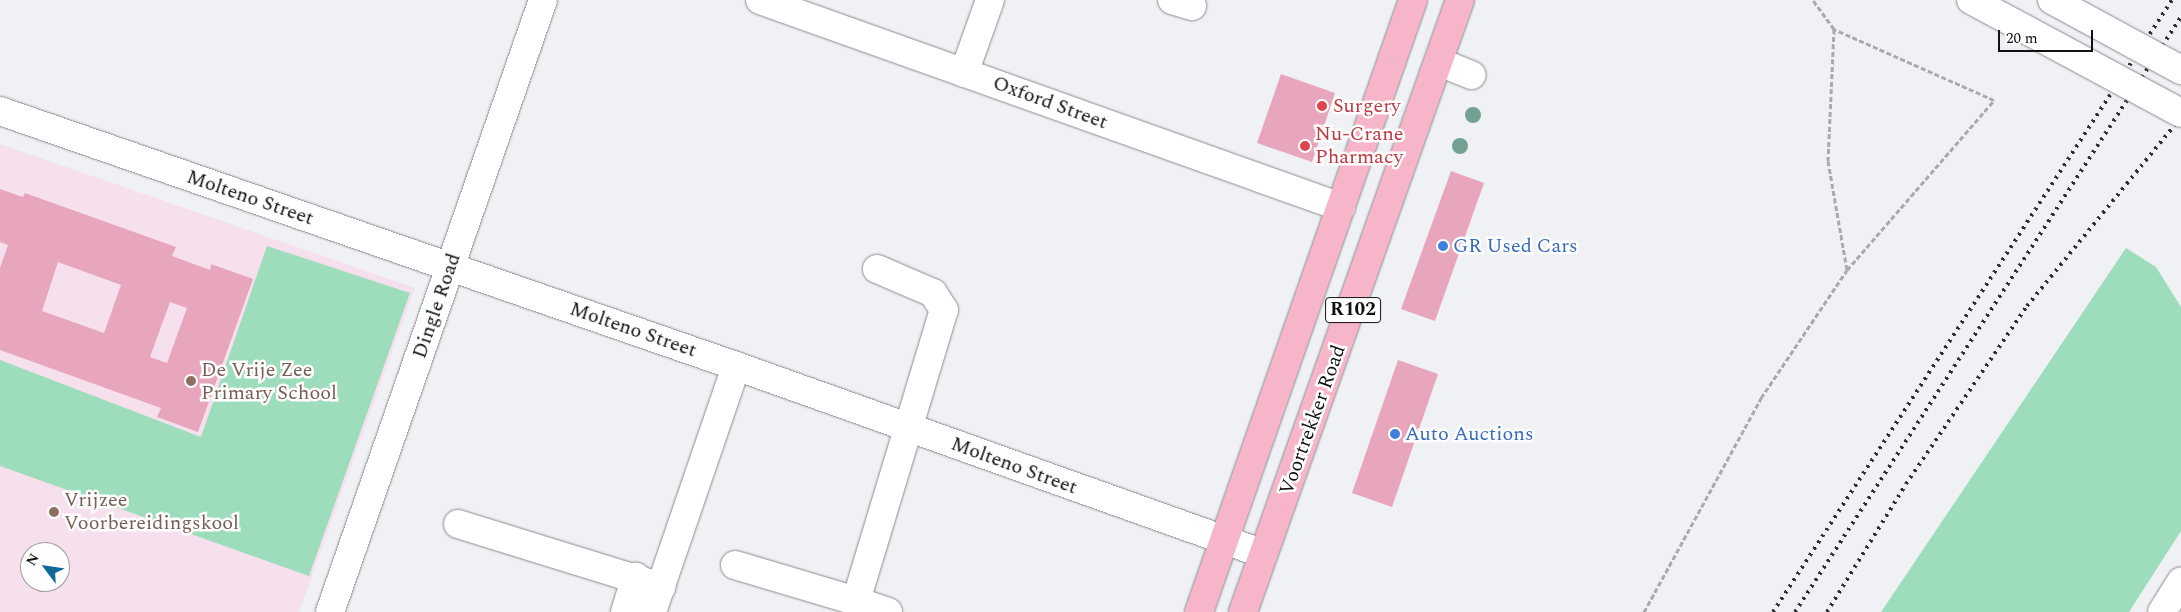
<!DOCTYPE html>
<style>
body{margin:0}
#map{position:relative;width:2181px;height:612px;overflow:hidden;background:#eff1f5;font-family:Spectral,serif}
div>[style]{position:absolute}
.education>*{inset:0;background:#f6e0ee}
.green>*{inset:0;background:#9dddbc}
.building>*{inset:0;background:#e7a6bc}
.path>*{height:3px;margin-top:-1.5px;transform-origin:0;background:repeating-linear-gradient(90deg,#a8aaad 0 5px,transparent 0 7.5px)}
.roads{filter:drop-shadow(0 0 1px #8a8b8f) drop-shadow(0 0 1px #8a8b8f)}
.minor>*{height:28px;margin:-14px;padding:0 14px;transform-origin:14px;border-radius:14px;background:#fff}
.major>*{height:28px;margin:-14px;padding:0 14px;transform-origin:14px;border-radius:14px;background:#f7b5c9}
.rail>*{height:4px;margin-top:-2px;transform-origin:0;background:repeating-linear-gradient(90deg,#2e2f30 0 2.5px,transparent 0 7.5px)}
.bridges{filter:drop-shadow(0 0 1px #8a8b8f) drop-shadow(0 0 1px #8a8b8f)}
.minor-bridge>*{height:28px;margin:-14px;padding:0 14px;transform-origin:14px;border-radius:14px;background:#fff}
.trees>*{width:16px;height:16px;margin:-8px;border-radius:50%;background:#73a191}
.dots>*{width:14px;height:14px;translate:-50% -50%;box-sizing:border-box;border:2px solid #fefefe;border-radius:50%}
span{translate:-50% -50%;white-space:nowrap;text-align:center;line-height:1.15;-webkit-text-stroke:5px #fefefe;paint-order:stroke}
.shield-label span{padding:1px 4px;background:#fefefe;border:1px solid;border-radius:4px;-webkit-text-stroke-width:0}
.shield-label{font-size:19px;color:#101112;font-weight:700}
.street-label{font-size:20px;color:#101112}
.health-label{font-size:20px;color:#be3a42}
.left{translate:0 -50%;text-align:left}
.shop-label{font-size:20px;color:#366cbe}
.education-label{font-size:20px;color:#785e54}
.north{position:absolute;left:20px;top:542px;width:50px;height:50px;box-sizing:border-box;background:#fefefe;border:1px solid #9f9fa0;border-radius:50%;rotate:301deg;font-size:14px;font-weight:700;line-height:20px;text-align:center;color:#101112}
.north::after{content:'';display:block;margin:auto;width:18px;height:22px;background:#106798;clip-path:polygon(50% 0,100% 100%,50% 72%,0 100%)}
.scale{position:absolute;left:1998px;top:30px;width:95px;height:22px;box-sizing:border-box;border:2px solid #101112;border-top:0;padding-left:6px;font-size:15px;line-height:18px;white-space:nowrap;color:#101112;-webkit-text-stroke:4px #fefefe;paint-order:stroke}
</style>
<div id="map">
<div class="education">
<div style="clip-path:polygon(evenodd,0 144px,415px 288px,299px 612px,0 612px,0 144px,30px 552px,60px 552px,60px 582px,30px 582px,30px 552px)"></div>
</div>
<div class="green">
<div style="clip-path:polygon(267px 246px,410px 293px,309px 576px,0 466px,0 360px,201px 437px)"></div>
<div style="clip-path:polygon(2126px 248px,2156px 267px,2181px 307px,2181px 531px,2129px 612px,1881px 612px)"></div>
</div>
<div class="building">
<div style="clip-path:polygon(1281px 74px,1335px 93px,1312px 162px,1257px 143px)"></div>
<div style="clip-path:polygon(1451px 171px,1484px 183px,1435px 321px,1401px 309px)"></div>
<div style="clip-path:polygon(evenodd,0 189px,23px 197px,25px 193px,176px 247px,172px 256px,210px 270px,211px 264px,253px 279px,198px 432px,157px 417px,161px 408px,0 350px,0 268px,8px 245px,0 242px,0 189px,58px 262px,121px 285px,104px 333px,42px 311px,58px 262px,0 189px,170px 302px,187px 308px,167px 363px,150px 357px,170px 302px)"></div>
<div style="clip-path:polygon(1398px 360px,1438px 374px,1392px 507px,1352px 493px)"></div>
</div>
<div class="path">
<div style="left:1834px;top:29px;width:132px;rotate:92.6deg"></div>
<div style="left:1828px;top:161px;width:111px;rotate:80.1deg"></div>
<div style="left:1644px;top:612px;width:244px;rotate:-61.3deg"></div>
<div style="left:1761px;top:398px;width:154px;rotate:-56.1deg"></div>
<div style="left:1847px;top:270px;width:225px;rotate:-49.1deg"></div>
<div style="left:1994px;top:100px;width:175px;rotate:-156.1deg"></div>
<div style="left:1834px;top:29px;width:36px;rotate:-126deg"></div>
</div>
<div class="roads">
<div class="minor">
<div style="left:760px;top:0;width:617px;rotate:19.61deg"></div>
<div style="left:1172px;top:0;width:21px;rotate:17deg"></div>
<div style="left:1439px;top:62px;width:35px;rotate:22deg"></div>
<div style="left:964px;top:73px;width:77px;rotate:-70.4deg"></div>
<div style="left:0;top:111px;width:779px;rotate:19.11deg"></div>
<div style="left:736px;top:366px;width:560px;rotate:19.6deg"></div>
<div style="left:458px;top:524px;width:213px;rotate:17.2deg"></div>
<div style="left:735px;top:565px;width:126px;rotate:16.6deg"></div>
<div style="left:856px;top:601px;width:304px;rotate:-73.2deg"></div>
<div style="left:944px;top:310px;width:20px;rotate:-123deg"></div>
<div style="left:933px;top:293px;width:61px;rotate:-156.8deg"></div>
<div style="left:856px;top:601px;width:34px;rotate:19deg"></div>
<div style="left:330px;top:612px;width:648px;rotate:-70.81deg"></div>
<div style="left:625px;top:612px;width:37px;rotate:-73deg"></div>
<div style="left:652px;top:612px;width:260px;rotate:-71.1deg"></div>
<div style="left:2162px;top:612px;width:36px;rotate:-58deg"></div>
</div>
<div class="major">
<div style="left:1199px;top:612px;width:648px;rotate:-70.73deg"></div>
<div style="left:1243px;top:612px;width:649px;rotate:-70.48deg"></div>
</div>
</div>
<div class="rail">
<div style="left:1773px;top:612px;width:731px;rotate:-56.9deg"></div>
<div style="left:1795px;top:612px;width:709px;rotate:-57.03deg"></div>
<div style="left:1827px;top:612px;width:150px;rotate:-58.3deg"></div>
<div style="left:1906px;top:484px;width:215px;rotate:-55.8deg"></div>
<div style="left:2027px;top:306px;width:244px;rotate:-50.8deg"></div>
</div>
<div class="bridges">
<div class="minor-bridge">
<div style="left:1971px;top:0;width:238px;rotate:28.3deg"></div>
<div style="left:2052px;top:0;width:147px;rotate:28.5deg"></div>
</div>
</div>
<div class="trees">
<div style="left:1473px;top:115px"></div>
<div style="left:1460px;top:146px"></div>
</div>
<div class="dots">
<div style="left:1322px;top:106px;background:#e0444e"></div>
<div style="left:1305px;top:146px;background:#e0444e"></div>
<div style="left:1443px;top:246px;background:#3f7fe0"></div>
<div style="left:191px;top:381px;background:#8d6e63"></div>
<div style="left:1395px;top:434px;background:#3f7fe0"></div>
<div style="left:54px;top:512px;background:#8d6e63"></div>
</div>
<div class="shield-label">
<span style="left:1353px;top:310px">R102</span>
</div>
<div class="street-label">
<span style="left:1050px;top:103px;rotate:20deg">Oxford Street</span>
<span style="left:250px;top:198px;rotate:19deg">Molteno Street</span>
<span style="left:437px;top:306px;rotate:-71deg">Dingle Road</span>
<span style="left:633px;top:330px;rotate:19deg">Molteno Street</span>
<span style="left:1313px;top:420px;rotate:-70deg">Voortrekker Road</span>
<span style="left:1014px;top:466px;rotate:20deg">Molteno Street</span>
</div>
<div class="health-label">
<span class="left" style="left:1333px;top:106px">Surgery</span>
<span class="left" style="left:1315px;top:146px">Nu-Crane<br>Pharmacy</span>
</div>
<div class="shop-label">
<span class="left" style="left:1453px;top:246px">GR Used Cars</span>
<span class="left" style="left:1405px;top:434px">Auto Auctions</span>
</div>
<div class="education-label">
<span class="left" style="left:201px;top:382px">De Vrije Zee<br>Primary School</span>
<span class="left" style="left:64px;top:512px">Vrijzee<br>Voorbereidingskool</span>
</div>
<div class="north">N</div>
<div class="scale">20 m</div>
</div>
